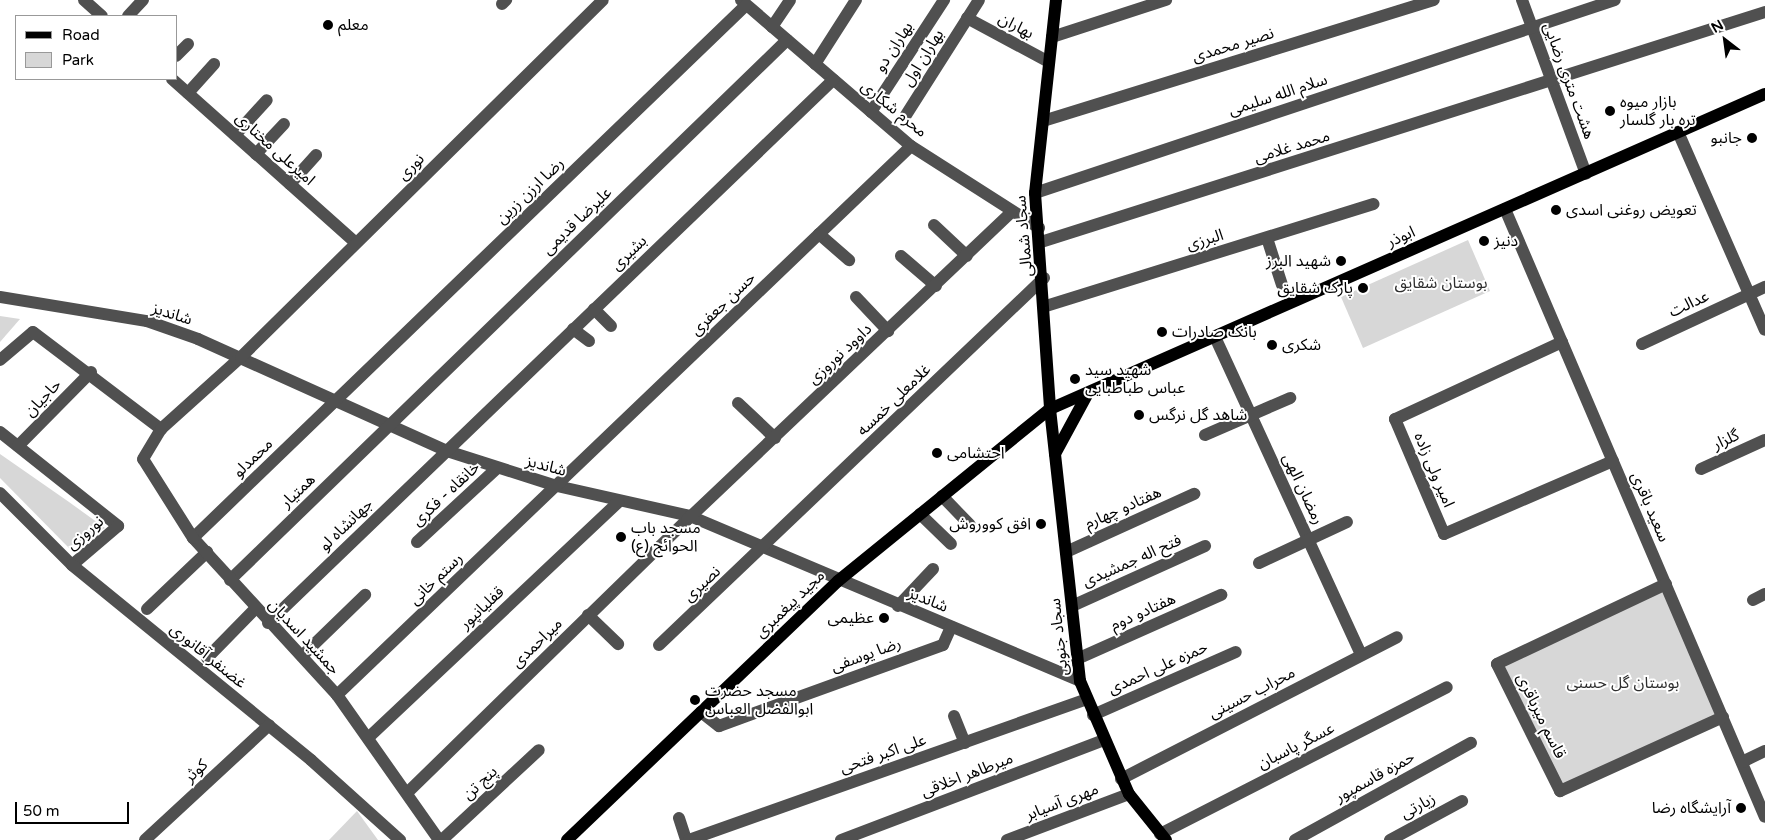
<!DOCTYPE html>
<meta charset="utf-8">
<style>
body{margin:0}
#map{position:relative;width:1765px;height:840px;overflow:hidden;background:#fff;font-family:"Varela Round","Noto Sans Arabic",sans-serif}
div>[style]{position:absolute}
.green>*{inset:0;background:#d7d7d7}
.minor>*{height:12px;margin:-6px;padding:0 6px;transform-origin:6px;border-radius:6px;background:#505050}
.major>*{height:12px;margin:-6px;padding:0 6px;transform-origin:6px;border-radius:6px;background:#000}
.dots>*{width:14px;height:14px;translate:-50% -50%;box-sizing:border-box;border:2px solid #fff;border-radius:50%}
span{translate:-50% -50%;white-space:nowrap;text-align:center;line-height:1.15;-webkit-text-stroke:4px #fff;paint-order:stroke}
.poi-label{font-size:16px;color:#000}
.left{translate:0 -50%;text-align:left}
.right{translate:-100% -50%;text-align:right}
.street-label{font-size:16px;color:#000}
.park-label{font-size:16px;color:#2e2e2e}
.legend{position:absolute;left:15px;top:15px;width:162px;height:65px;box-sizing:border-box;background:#fff;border:1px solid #999;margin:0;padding:6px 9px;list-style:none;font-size:15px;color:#000}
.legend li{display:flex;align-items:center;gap:10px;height:25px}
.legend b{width:25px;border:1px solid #999}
.north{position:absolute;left:1700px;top:15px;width:50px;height:50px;-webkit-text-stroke:4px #fff;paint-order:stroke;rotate:330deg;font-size:14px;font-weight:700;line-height:20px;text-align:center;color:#000}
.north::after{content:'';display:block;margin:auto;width:18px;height:22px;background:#000;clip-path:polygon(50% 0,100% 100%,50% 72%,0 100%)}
.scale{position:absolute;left:15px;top:802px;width:114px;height:22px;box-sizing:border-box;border:2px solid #000;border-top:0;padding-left:6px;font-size:15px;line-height:18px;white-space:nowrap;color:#000;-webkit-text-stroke:4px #fff;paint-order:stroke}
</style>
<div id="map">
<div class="green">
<div style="clip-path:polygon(1468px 240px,1490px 291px,1363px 348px,1341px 297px)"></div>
<div style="clip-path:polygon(0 316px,20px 319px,0 342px)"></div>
<div style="clip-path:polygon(0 454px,69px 502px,105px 528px,69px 548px,0 478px)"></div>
<div style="clip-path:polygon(1664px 590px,1717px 715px,1562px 785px,1504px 665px)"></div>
<div style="clip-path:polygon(357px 811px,378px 840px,329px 840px)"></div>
</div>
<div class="minor">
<div style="left:84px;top:0;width:24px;rotate:42deg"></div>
<div style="left:741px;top:0;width:224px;rotate:40.7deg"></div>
<div style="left:911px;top:146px;width:152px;rotate:32.6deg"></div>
<div style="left:1522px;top:0;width:185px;rotate:69.8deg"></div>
<div style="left:502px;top:4px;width:6px;rotate:-45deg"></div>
<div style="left:128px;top:16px;width:22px;rotate:-47deg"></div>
<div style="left:967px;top:18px;width:93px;rotate:28.2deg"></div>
<div style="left:772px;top:27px;width:32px;rotate:-56deg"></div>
<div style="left:1052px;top:37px;width:120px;rotate:-18deg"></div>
<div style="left:176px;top:56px;width:17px;rotate:-45deg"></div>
<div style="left:815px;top:64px;width:76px;rotate:-57.4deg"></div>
<div style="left:172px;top:79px;width:246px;rotate:41.7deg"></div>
<div style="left:188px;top:93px;width:39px;rotate:-48deg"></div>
<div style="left:871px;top:112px;width:134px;rotate:-56.9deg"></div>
<div style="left:906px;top:115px;width:136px;rotate:-57.6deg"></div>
<div style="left:1043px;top:121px;width:409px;rotate:-17.2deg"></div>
<div style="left:1678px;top:132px;width:216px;rotate:66.3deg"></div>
<div style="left:235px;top:135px;width:47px;rotate:-47.6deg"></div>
<div style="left:256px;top:154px;width:41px;rotate:-47deg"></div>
<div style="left:290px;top:184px;width:39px;rotate:-48deg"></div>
<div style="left:1035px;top:193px;width:611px;rotate:-18.41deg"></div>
<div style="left:1505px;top:209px;width:661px;rotate:66.85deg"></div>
<div style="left:934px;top:225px;width:45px;rotate:43.2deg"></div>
<div style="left:819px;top:234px;width:40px;rotate:41deg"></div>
<div style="left:1267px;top:238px;width:49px;rotate:72.3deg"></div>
<div style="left:1041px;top:242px;width:760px;rotate:-17.62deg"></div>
<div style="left:901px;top:256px;width:46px;rotate:40.6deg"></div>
<div style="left:0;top:297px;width:149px;rotate:9.3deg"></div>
<div style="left:147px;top:321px;width:54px;rotate:19.4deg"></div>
<div style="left:198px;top:339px;width:273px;rotate:24.2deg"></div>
<div style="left:447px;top:451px;width:115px;rotate:17.7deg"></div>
<div style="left:557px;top:486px;width:136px;rotate:12.7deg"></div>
<div style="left:690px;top:516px;width:423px;rotate:22.9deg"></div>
<div style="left:856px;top:297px;width:47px;rotate:46.7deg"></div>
<div style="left:1046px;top:306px;width:343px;rotate:-17.3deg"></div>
<div style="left:594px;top:309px;width:24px;rotate:45deg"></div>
<div style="left:573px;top:329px;width:20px;rotate:37deg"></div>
<div style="left:1215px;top:337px;width:350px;rotate:65.3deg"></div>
<div style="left:1562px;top:342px;width:184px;rotate:155.2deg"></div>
<div style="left:1395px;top:419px;width:125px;rotate:66.9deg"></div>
<div style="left:1444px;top:534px;width:184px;rotate:-23.4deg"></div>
<div style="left:1642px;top:344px;width:136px;rotate:-24.9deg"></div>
<div style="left:0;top:360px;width:43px;rotate:-40.3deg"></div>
<div style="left:33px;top:332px;width:161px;rotate:37.2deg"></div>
<div style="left:738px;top:403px;width:51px;rotate:43.4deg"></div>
<div style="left:0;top:432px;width:151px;rotate:38.5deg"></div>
<div style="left:118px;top:526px;width:60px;rotate:139.7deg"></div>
<div style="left:1205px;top:435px;width:93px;rotate:-23.5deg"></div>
<div style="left:18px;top:446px;width:104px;rotate:-45.4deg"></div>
<div style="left:1701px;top:469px;width:70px;rotate:-24.4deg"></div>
<div style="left:0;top:493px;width:102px;rotate:45deg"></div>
<div style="left:72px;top:565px;width:308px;rotate:39.2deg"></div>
<div style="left:311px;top:760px;width:120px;rotate:42deg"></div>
<div style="left:942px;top:496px;width:40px;rotate:46deg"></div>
<div style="left:920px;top:514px;width:43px;rotate:44.1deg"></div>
<div style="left:193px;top:538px;width:768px;rotate:-43.94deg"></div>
<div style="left:417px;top:542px;width:108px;rotate:-42.7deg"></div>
<div style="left:1066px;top:552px;width:141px;rotate:-24.4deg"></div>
<div style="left:1259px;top:563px;width:97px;rotate:-25deg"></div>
<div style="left:230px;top:580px;width:776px;rotate:-44.11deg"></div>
<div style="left:1666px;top:584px;width:187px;rotate:154.7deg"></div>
<div style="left:1497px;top:664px;width:142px;rotate:63.6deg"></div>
<div style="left:1560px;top:791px;width:179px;rotate:-24.4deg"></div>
<div style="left:1753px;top:600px;width:13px;rotate:-27deg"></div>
<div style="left:898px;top:606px;width:51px;rotate:-46.6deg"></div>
<div style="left:1072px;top:606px;width:146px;rotate:-24.3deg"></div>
<div style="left:147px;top:609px;width:83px;rotate:-43.5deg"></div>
<div style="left:588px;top:615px;width:42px;rotate:44deg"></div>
<div style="left:268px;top:623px;width:784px;rotate:-43.86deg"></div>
<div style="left:659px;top:645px;width:532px;rotate:-43.63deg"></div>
<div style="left:302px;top:656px;width:88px;rotate:-44.1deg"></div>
<div style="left:207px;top:658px;width:69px;rotate:-45.6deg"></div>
<div style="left:1077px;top:659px;width:158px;rotate:-24deg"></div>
<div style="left:337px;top:695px;width:794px;rotate:-43.72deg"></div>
<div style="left:701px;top:712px;width:23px;rotate:38deg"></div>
<div style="left:719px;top:726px;width:238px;rotate:-19.9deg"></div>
<div style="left:943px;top:645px;width:20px;rotate:-66deg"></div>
<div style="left:1093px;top:715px;width:156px;rotate:-23.8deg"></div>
<div style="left:954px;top:716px;width:29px;rotate:68deg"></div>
<div style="left:368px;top:738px;width:344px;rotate:-43.3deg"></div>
<div style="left:1742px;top:762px;width:25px;rotate:-26deg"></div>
<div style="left:1121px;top:779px;width:310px;rotate:-27.2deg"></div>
<div style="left:407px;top:793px;width:391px;rotate:-44.3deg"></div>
<div style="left:687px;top:520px;width:446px;rotate:-43.5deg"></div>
<div style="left:679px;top:818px;width:23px;rotate:72deg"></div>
<div style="left:1160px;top:834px;width:322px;rotate:-27.1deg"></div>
<div style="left:145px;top:840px;width:169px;rotate:-42.8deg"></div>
<div style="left:439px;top:840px;width:177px;rotate:-125.1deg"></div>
<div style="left:337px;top:695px;width:213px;rotate:-132.5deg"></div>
<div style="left:193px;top:538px;width:93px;rotate:-122.3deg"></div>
<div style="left:143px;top:459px;width:35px;rotate:-59deg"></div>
<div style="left:161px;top:429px;width:108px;rotate:-42deg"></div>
<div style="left:241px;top:357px;width:508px;rotate:-44.6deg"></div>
<div style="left:442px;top:840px;width:132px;rotate:-42.9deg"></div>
<div style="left:689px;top:840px;width:422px;rotate:-19.5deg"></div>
<div style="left:841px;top:840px;width:281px;rotate:-20.8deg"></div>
<div style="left:1007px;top:840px;width:130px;rotate:-20.7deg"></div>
<div style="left:1295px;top:840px;width:201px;rotate:-28.9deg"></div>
<div style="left:1390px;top:840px;width:82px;rotate:-28.4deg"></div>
</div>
<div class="major">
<div style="left:1056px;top:0;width:194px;rotate:96.2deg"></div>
<div style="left:1035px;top:193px;width:217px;rotate:86deg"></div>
<div style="left:1050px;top:409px;width:274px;rotate:83.7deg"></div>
<div style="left:1080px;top:681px;width:123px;rotate:66.6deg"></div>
<div style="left:1129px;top:794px;width:59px;rotate:51.2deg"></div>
<div style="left:1055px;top:454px;width:69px;rotate:-61.6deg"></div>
<div style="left:567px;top:840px;width:375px;rotate:-43.7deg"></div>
<div style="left:838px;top:581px;width:273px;rotate:-39.1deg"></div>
<div style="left:1050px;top:409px;width:781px;rotate:-23.78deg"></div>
</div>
<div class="dots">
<div style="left:328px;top:25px;background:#000"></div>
<div style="left:1610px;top:111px;background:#000"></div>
<div style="left:1752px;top:138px;background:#000"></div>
<div style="left:1556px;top:210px;background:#000"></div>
<div style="left:1484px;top:241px;background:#000"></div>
<div style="left:1341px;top:261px;background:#000"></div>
<div style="left:1363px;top:288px;background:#000"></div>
<div style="left:1162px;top:332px;background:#000"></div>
<div style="left:1272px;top:345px;background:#000"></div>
<div style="left:1075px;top:379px;background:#000"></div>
<div style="left:1139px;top:415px;background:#000"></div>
<div style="left:937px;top:453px;background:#000"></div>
<div style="left:1041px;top:524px;background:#000"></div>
<div style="left:621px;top:537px;background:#000"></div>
<div style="left:884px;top:618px;background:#000"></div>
<div style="left:695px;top:700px;background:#000"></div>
<div style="left:1741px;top:808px;background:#000"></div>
</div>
<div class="poi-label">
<span class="left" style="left:338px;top:25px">معلم</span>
<span class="left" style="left:1620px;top:111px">بازار میوه<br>تره بار گلسار</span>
<span class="right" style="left:1742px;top:138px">جانبو</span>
<span class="left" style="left:1566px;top:210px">تعویض روغنی اسدی</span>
<span class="left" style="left:1494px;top:241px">دنیز</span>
<span class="right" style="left:1331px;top:261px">شهید البرز</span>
<span class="right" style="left:1353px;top:288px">پارک شقایق</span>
<span class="left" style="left:1172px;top:332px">بانک صادرات</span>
<span class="left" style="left:1282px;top:345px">شکری</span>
<span class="left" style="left:1085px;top:379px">شهید سید<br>عباس طباطبایی</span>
<span class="left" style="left:1149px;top:415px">شاهد گل نرگس</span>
<span class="left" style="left:947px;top:453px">احتشامی</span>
<span class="right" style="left:1031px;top:524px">افق کووروش</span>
<span class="left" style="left:631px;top:537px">مسجد باب<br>الحوائج (ع)</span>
<span class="right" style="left:874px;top:618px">عظیمی</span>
<span class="left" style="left:705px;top:700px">مسجد حضرت<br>ابوالفضل العباس</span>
<span class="right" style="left:1731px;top:808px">آرایشگاه رضا</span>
</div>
<div class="street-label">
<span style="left:1016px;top:26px;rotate:28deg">بهاران</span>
<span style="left:1233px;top:45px;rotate:-17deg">نصیر محمدی</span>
<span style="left:894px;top:47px;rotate:-57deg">بهاران دو</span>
<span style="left:923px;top:58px;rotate:-58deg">بهاران اول</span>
<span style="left:1569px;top:81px;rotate:70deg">هشت متری رضایی</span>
<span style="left:1278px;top:95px;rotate:-18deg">سلام الله سلیمی</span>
<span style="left:894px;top:109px;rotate:39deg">محرم شکاری</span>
<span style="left:1292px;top:147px;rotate:-17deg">محمد غلامی</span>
<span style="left:275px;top:149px;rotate:42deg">امیرعلی مختاری</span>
<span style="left:411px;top:167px;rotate:-45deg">نوری</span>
<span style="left:530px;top:191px;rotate:-44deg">رضا ارزن زرین</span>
<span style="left:577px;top:221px;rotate:-44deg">علیرضا قدیمی</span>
<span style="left:1024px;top:236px;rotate:-95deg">سجاد شمالی</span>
<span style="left:1401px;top:237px;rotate:-24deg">ابوذر</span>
<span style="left:1205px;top:240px;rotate:-17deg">البرزی</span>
<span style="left:629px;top:253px;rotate:-44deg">بشیری</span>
<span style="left:723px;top:304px;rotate:-44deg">حسن جعفری</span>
<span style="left:1689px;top:304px;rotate:-25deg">عدالت</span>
<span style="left:172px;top:314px;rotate:18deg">شاندیز</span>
<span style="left:840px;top:354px;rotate:-43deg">داوود نوروزی</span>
<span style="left:43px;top:398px;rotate:-46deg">حاجیان</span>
<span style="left:894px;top:400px;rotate:-44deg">غلامعلی خمسه</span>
<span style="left:1726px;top:440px;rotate:-24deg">گلزار</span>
<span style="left:253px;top:458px;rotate:-44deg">محمدلو</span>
<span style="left:546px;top:466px;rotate:15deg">شاندیز</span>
<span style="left:1434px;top:470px;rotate:67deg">امیر ولی زاده</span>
<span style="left:1303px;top:489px;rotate:65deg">رمضان الهی</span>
<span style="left:298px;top:491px;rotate:-44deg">همتیار</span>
<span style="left:446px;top:494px;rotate:-43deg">خانقاه - فکری</span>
<span style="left:1650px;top:507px;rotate:67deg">سعید باقری</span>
<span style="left:1123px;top:508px;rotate:-24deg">هفتادو چهارم</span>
<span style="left:346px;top:525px;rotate:-44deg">جهانشاه لو</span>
<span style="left:85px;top:533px;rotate:-40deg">نوروزی</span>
<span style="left:1132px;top:561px;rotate:-24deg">فتح اله جمشیدی</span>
<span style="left:436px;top:579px;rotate:-44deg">رستم خانی</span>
<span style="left:702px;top:584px;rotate:-43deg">نصیری</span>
<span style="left:928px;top:600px;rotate:22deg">شاندیز</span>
<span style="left:790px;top:604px;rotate:-44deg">مجید پیغمبری</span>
<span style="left:482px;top:608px;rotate:-43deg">قفلیانپور</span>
<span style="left:1143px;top:612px;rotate:-24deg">هفتادو دوم</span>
<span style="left:304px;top:637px;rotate:47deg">جمشید اسدیان</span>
<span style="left:1059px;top:637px;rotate:-96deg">سجاد جنوبی</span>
<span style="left:537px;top:643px;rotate:-44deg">میراحمدی</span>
<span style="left:866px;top:655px;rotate:-20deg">رضا یوسفی</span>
<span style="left:208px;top:656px;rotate:39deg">غضنفر آقانوری</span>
<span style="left:1158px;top:668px;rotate:-24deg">حمزه علی احمدی</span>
<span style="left:1252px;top:693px;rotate:-27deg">محراب حسینی</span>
<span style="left:1541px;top:716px;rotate:64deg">قاسم میرباقری</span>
<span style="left:1296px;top:746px;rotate:-27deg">عسگر پاسبان</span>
<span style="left:883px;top:754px;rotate:-19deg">علی اکبر فتحی</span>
<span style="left:196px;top:771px;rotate:-43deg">کوثر</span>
<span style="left:967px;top:775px;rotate:-21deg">میرطاهر اخلاقی</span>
<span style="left:1375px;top:777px;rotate:-29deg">حمزه قاسمپور</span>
<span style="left:480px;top:783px;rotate:-43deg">پنج تن</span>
<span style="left:1062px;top:802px;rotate:-21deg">مهری آسیابر</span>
<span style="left:1418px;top:806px;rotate:-28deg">زیارتی</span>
</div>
<div class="park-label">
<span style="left:1441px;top:283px">بوستان شقایق</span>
<span style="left:1623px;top:683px">بوستان گل حسنی</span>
</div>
<ul class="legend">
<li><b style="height:6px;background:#000"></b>Road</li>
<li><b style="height:14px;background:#d7d7d7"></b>Park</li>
</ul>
<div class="north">N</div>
<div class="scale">50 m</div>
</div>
